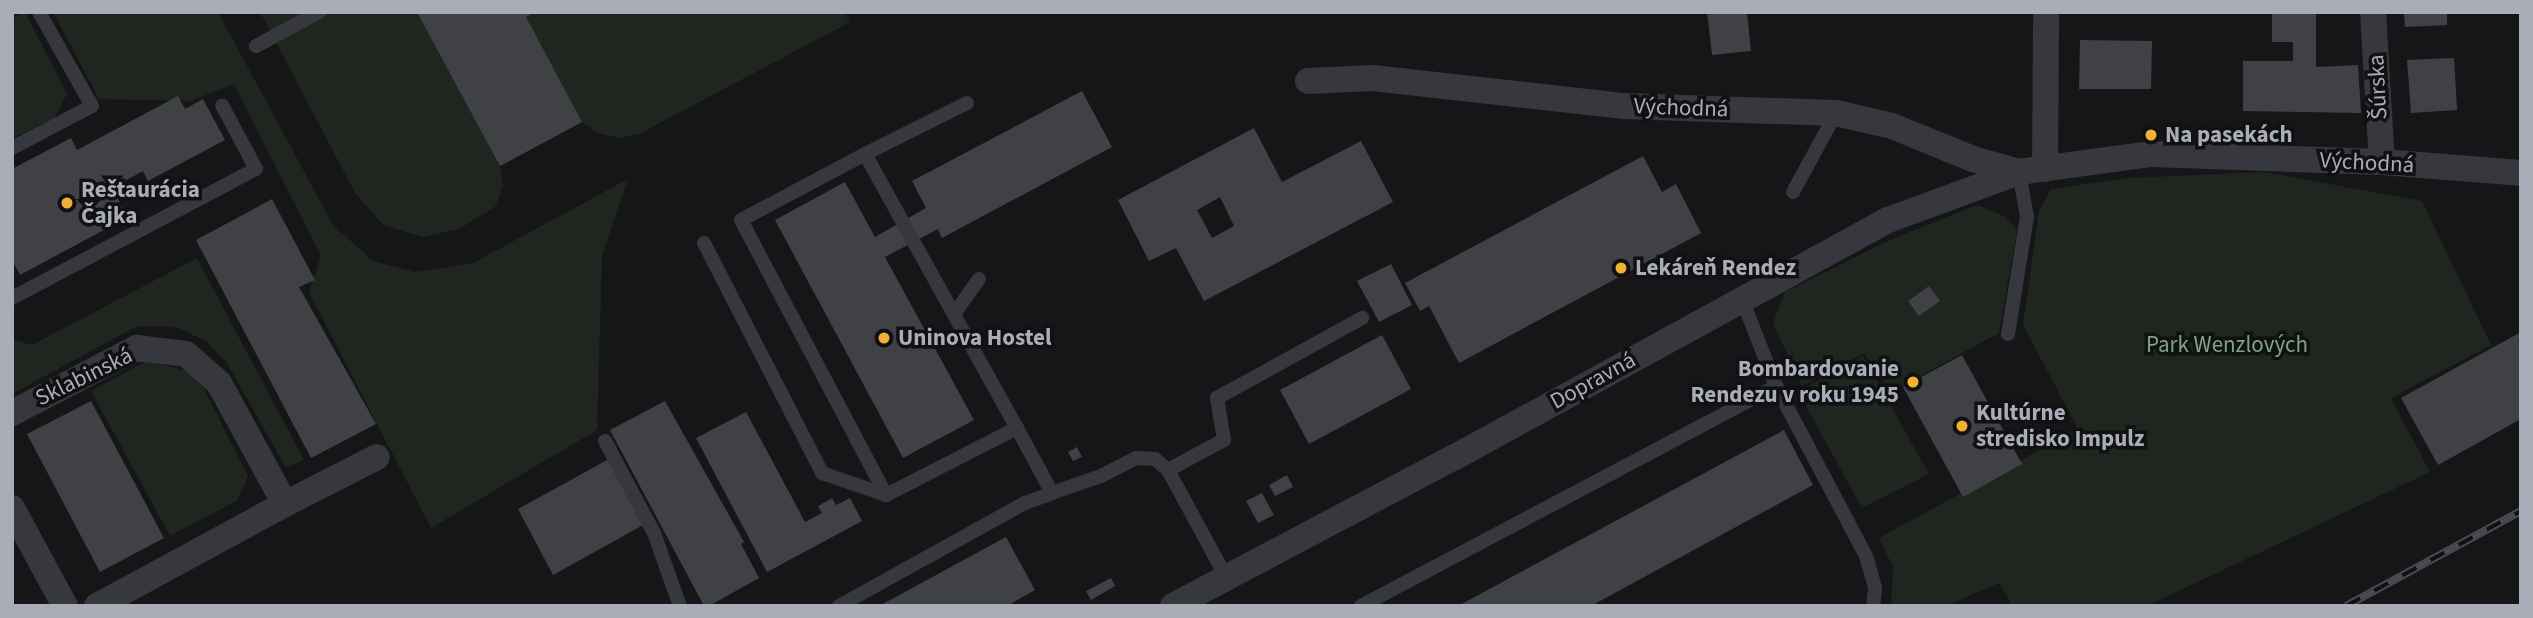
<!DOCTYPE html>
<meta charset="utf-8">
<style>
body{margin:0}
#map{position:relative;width:2533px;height:618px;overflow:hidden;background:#161618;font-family:"Source Sans 3",sans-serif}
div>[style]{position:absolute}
.green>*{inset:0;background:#1e261f}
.building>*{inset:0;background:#404145}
.service>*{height:14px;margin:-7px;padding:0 7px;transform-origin:7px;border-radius:7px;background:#37383d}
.minor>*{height:26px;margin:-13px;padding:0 13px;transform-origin:13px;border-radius:13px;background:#37383d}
.rail>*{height:8px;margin-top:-4px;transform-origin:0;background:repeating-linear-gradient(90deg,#111113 0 16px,#4a4c52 0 32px);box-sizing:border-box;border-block:2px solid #4a4c52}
.dots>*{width:19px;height:19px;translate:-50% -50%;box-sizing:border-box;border:4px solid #111113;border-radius:50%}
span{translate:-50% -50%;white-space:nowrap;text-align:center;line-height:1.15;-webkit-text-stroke:7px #111113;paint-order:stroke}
.street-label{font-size:23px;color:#a8adb8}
.poi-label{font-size:23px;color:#a8adb8;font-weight:700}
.left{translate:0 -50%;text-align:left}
.right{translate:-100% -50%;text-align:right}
.park-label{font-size:23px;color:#7fa381}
.frame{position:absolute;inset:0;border:14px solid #a8adb8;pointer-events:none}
</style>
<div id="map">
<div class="green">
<div style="clip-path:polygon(25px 12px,67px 94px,54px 118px,12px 139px,12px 18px)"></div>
<div style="clip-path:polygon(53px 12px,218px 12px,333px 225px,373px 261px,415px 272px,473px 263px,628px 179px,602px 256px,597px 430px,431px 528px,309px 292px,321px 256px,234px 84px,191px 101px,99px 99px)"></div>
<div style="clip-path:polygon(260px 12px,844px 12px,850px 22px,639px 134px,619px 138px,598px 133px,582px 122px,500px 166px,503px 186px,495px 207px,459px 229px,423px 237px,383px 225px,355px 193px)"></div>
<div style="clip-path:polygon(2265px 172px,2422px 201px,2491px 345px,2391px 398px,2430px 472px,2147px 606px,2013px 606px,1999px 583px,1946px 606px,1891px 606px,1893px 567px,1879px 538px,2078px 429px,2023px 325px,2039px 211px,2051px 189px,2127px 178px)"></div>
<div style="clip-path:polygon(1977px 205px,2004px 216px,2017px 230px,1999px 333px,1891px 392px,1864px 353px,1802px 386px,1773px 323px,1785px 292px,1892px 239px)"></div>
<div style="clip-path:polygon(197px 258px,304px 460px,286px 468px,227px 363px,206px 341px,176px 327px,137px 326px,12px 394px,12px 339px,32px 345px)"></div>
<div style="clip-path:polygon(1863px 356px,1929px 474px,1862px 508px,1798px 392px)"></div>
<div style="clip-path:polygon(147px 361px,184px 370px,202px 385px,248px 476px,238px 500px,170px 536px,91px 391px)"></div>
</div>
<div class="building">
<div style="clip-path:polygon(417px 12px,535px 12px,526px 17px,582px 122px,500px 166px)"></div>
<div style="clip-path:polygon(1707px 12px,1747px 12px,1751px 51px,1712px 55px)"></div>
<div style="clip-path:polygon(2272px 12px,2316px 12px,2316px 67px,2358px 65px,2361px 113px,2243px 111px,2243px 61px,2293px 61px,2293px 42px,2272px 42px)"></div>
<div style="clip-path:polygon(2404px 12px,2447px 12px,2447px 25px,2405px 27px)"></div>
<div style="clip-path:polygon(2080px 40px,2152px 41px,2151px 89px,2079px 89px)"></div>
<div style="clip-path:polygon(2454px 58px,2457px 110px,2411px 113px,2407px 60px)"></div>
<div style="clip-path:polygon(1082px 91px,1112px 147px,942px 238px,938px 229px,885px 257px,974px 420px,903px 458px,775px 220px,845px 182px,875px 237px,926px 208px,912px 181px)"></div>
<div style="clip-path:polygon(178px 96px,185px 109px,203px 99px,225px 140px,148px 181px,143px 171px,112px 188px,128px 217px,20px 275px,12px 260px,12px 169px,71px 138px,77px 150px)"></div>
<div style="clip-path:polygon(evenodd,1254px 128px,1282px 182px,1361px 141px,1393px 202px,1204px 301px,1176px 248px,1149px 261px,1118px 200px,1254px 128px,1220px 197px,1234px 226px,1212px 238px,1197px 210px,1220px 197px)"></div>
<div style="clip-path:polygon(1643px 156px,1662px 192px,1676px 184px,1701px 233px,1459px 363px,1429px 306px,1420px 311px,1405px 283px)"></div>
<div style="clip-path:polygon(272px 199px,315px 280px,299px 287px,376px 424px,311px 458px,196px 240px)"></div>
<div style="clip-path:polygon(1391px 264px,1412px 305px,1379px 322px,1357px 281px)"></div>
<div style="clip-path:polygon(1929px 286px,1940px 301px,1919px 316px,1908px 301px)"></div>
<div style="clip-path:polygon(2521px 332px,2521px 419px,2438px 465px,2401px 398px)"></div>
<div style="clip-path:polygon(1382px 335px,1411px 389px,1309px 444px,1280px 390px)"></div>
<div style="clip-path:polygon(1962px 355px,2022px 464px,1963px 497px,1903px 387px)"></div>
<div style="clip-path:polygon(91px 401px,164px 538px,100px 572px,27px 434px)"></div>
<div style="clip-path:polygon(665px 401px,744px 542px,741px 544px,759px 578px,709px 606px,704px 606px,610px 430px)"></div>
<div style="clip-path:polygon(746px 412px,805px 522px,822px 513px,818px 506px,832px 498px,836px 505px,850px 498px,862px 521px,767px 572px,696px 438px)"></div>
<div style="clip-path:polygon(1784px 430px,1813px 485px,1591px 606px,1458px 606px)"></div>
<div style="clip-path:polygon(1077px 447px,1082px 457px,1073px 461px,1068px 452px)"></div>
<div style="clip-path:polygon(609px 459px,645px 524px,553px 575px,518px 509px)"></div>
<div style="clip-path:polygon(1287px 475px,1293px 487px,1275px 496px,1269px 485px)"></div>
<div style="clip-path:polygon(1262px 493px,1274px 515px,1258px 523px,1246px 501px)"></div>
<div style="clip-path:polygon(1006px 537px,1035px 590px,1007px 606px,879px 606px)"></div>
<div style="clip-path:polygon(1111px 578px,1115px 586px,1091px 600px,1086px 591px)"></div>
</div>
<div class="service">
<div style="left:256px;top:46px;width:72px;rotate:-28.4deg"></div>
<div style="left:12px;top:148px;width:90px;rotate:-27.7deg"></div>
<div style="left:92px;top:106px;width:108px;rotate:-119.4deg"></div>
<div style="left:865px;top:154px;width:114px;rotate:-26.6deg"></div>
<div style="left:1793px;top:192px;width:90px;rotate:-61.4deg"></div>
<div style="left:704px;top:243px;width:259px;rotate:62.8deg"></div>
<div style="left:822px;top:473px;width:68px;rotate:19deg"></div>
<div style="left:12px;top:298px;width:276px;rotate:-27.9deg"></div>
<div style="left:256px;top:169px;width:72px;rotate:-118deg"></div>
<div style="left:1742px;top:299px;width:93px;rotate:68.7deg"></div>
<div style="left:1776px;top:386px;width:192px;rotate:62.1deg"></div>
<div style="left:1866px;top:556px;width:33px;rotate:74deg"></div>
<div style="left:1875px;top:588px;width:18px;rotate:96deg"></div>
<div style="left:954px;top:314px;width:43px;rotate:-54.5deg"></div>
<div style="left:2008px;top:334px;width:119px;rotate:-80.8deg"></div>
<div style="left:2027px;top:217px;width:46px;rotate:-100.1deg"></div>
<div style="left:1017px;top:428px;width:147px;rotate:152.9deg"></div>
<div style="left:886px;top:495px;width:311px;rotate:-117.8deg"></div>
<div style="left:741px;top:220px;width:140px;rotate:-28deg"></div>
<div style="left:865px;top:154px;width:313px;rotate:61deg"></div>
<div style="left:1017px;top:428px;width:74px;rotate:61.7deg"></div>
<div style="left:1052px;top:493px;width:52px;rotate:-19.1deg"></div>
<div style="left:1101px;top:476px;width:39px;rotate:-27deg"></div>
<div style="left:1136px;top:458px;width:19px;rotate:3deg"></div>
<div style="left:1155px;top:459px;width:17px;rotate:40deg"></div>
<div style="left:1168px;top:470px;width:122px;rotate:61.5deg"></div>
<div style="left:605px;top:441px;width:104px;rotate:62deg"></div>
<div style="left:654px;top:533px;width:77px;rotate:70.4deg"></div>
<div style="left:1168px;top:470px;width:64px;rotate:-28.2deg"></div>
<div style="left:1224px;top:440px;width:43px;rotate:-99.5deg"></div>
<div style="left:1217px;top:398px;width:166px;rotate:-28.9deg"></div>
<div style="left:839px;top:606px;width:213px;rotate:-29deg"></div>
<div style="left:1025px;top:503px;width:29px;rotate:-20deg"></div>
<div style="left:1361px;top:606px;width:470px;rotate:-27.9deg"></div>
</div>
<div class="minor">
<div style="left:2373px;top:12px;width:150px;rotate:86.6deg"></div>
<div style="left:1308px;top:81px;width:65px;rotate:-2.6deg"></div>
<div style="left:1373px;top:78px;width:253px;rotate:6.4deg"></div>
<div style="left:1624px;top:106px;width:212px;rotate:1.9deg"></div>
<div style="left:1836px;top:113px;width:57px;rotate:13.1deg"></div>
<div style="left:1892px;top:126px;width:87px;rotate:22.2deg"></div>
<div style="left:1973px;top:159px;width:48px;rotate:15.8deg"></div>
<div style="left:2019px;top:172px;width:132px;rotate:-7.8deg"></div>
<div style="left:2150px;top:154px;width:232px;rotate:2deg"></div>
<div style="left:2382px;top:162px;width:139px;rotate:4.5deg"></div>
<div style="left:2045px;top:169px;width:157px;rotate:-89.6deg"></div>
<div style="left:12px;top:413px;width:141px;rotate:-27.5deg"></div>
<div style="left:137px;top:348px;width:49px;rotate:7deg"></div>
<div style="left:186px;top:354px;width:44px;rotate:41.3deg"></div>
<div style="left:219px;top:383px;width:138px;rotate:61.4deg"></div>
<div style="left:285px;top:504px;width:214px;rotate:151.5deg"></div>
<div style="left:285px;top:504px;width:103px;rotate:-27.1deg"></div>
<div style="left:12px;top:508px;width:111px;rotate:61.6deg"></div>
<div style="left:1173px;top:606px;width:319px;rotate:-27.9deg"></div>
<div style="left:1455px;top:457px;width:494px;rotate:-28.7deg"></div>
<div style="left:1888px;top:220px;width:140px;rotate:-20.1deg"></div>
</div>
<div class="rail">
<div style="left:2346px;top:606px;width:199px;rotate:-28.5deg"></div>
</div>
<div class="dots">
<div style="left:2151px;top:135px;background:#f2b134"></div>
<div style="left:67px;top:203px;background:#f2b134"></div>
<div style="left:1621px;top:268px;background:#f2b134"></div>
<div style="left:884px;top:338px;background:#f2b134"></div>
<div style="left:1913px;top:382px;background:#f2b134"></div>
<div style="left:1962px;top:426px;background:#f2b134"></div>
</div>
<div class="street-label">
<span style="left:2378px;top:87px;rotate:-93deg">Šúrska</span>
<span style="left:1681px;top:108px;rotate:2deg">Východná</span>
<span style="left:2367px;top:163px;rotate:3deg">Východná</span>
<span style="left:84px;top:377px;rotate:-26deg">Sklabinská</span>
<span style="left:1593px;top:381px;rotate:-29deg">Dopravná</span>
</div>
<div class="poi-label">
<span class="left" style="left:2165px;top:135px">Na pasekách</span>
<span class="left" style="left:81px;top:203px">Reštaurácia<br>Čajka</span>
<span class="left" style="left:1635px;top:268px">Lekáreň Rendez</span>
<span class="left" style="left:898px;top:338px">Uninova Hostel</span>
<span class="right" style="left:1899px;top:382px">Bombardovanie<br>Rendezu v roku 1945</span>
<span class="left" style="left:1976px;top:426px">Kultúrne<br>stredisko Impulz</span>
</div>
<div class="park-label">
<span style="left:2227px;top:345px">Park Wenzlových</span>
</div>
<div class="frame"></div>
</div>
